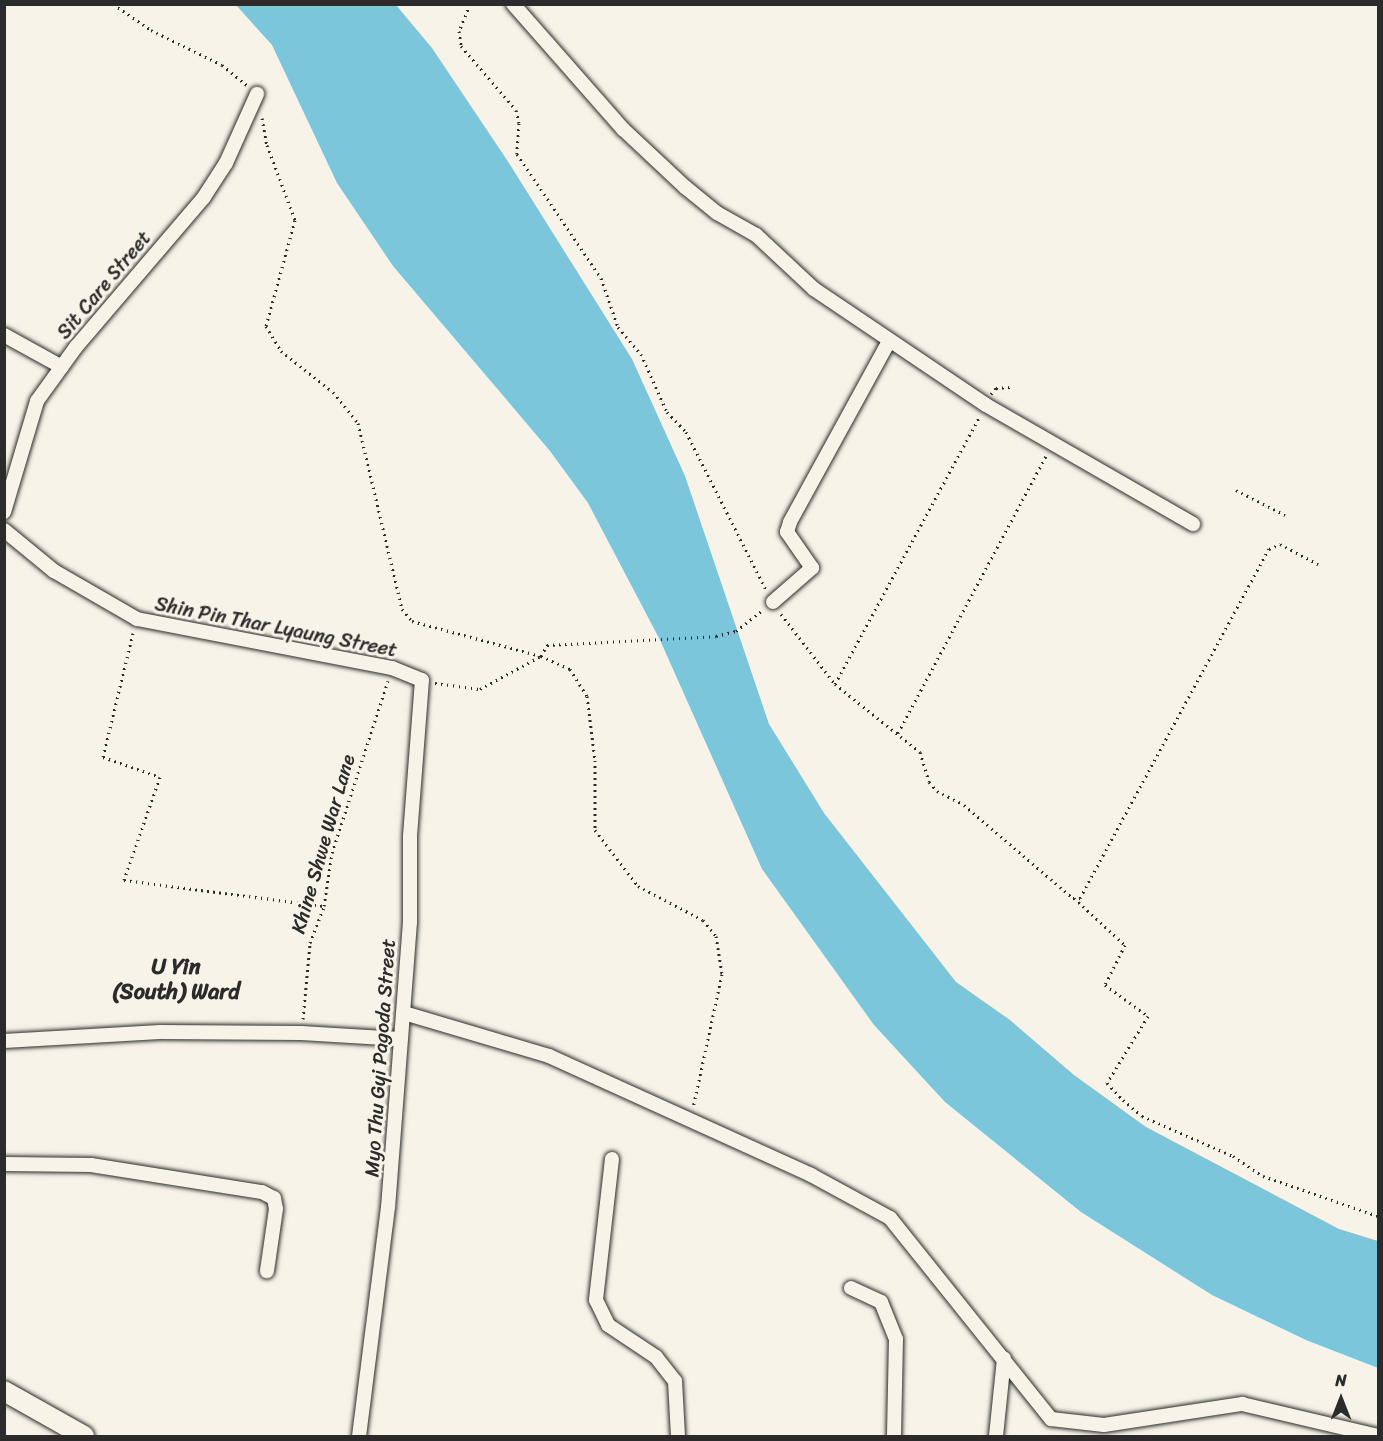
<!DOCTYPE html>
<style>
body{margin:0}
#map{position:relative;width:1383px;height:1441px;overflow:hidden;background:#f7f3e8;font-family:Sriracha,sans-serif}
div>[style]{position:absolute}
.water>*{inset:0;background:#7bc6db}
.path>*{height:3px;margin-top:-1.5px;transform-origin:0;background:repeating-linear-gradient(90deg,#2b2b2b 0 1.5px,transparent 0 6px)}
.roads{filter:drop-shadow(0 0 2px #2b2b2b) drop-shadow(0 0 2px #2b2b2b)}
.minor>*{height:14px;margin:-7px;padding:0 7px;transform-origin:7px;border-radius:7px;background:#f7f3e8}
.secondary>*{height:20px;margin:-10px;padding:0 10px;transform-origin:10px;border-radius:10px;background:#f7f3e8}
span{translate:-50% -50%;white-space:nowrap;text-align:center;line-height:1.15;-webkit-text-stroke:6px #f7f3e8;paint-order:stroke}
.street-label{font-size:20px;color:#2b2b2b}
.quarter-label{font-size:22px;color:#2b2b2b;font-weight:700}
.frame{position:absolute;inset:0;border:6px solid #2b2b2b;pointer-events:none}
.north{position:absolute;left:1311px;top:1369px;width:60px;height:60px;-webkit-text-stroke:4px #f7f3e8;paint-order:stroke;rotate:0deg;font-size:16px;font-weight:700;line-height:24px;text-align:center;color:#2b2b2b}
.north::after{content:'';display:block;margin:auto;width:21px;height:27px;background:#2b2b2b;clip-path:polygon(50% 0,100% 100%,50% 72%,0 100%)}
</style>
<div id="map">
<div class="water">
<div style="clip-path:polygon(236px 5px,396px 5px,432px 48px,507px 160px,632px 359px,685px 476px,769px 724px,824px 813px,956px 982px,1010px 1020px,1074px 1075px,1146px 1127px,1339px 1229px,1378px 1241px,1378px 1368px,1306px 1340px,1212px 1295px,1081px 1212px,945px 1102px,874px 1025px,762px 869px,660px 640px,588px 503px,550px 451px,393px 266px,337px 183px,272px 45px)"></div>
</div>
<div class="path">
<div style="left:113px;top:4px;width:46px;rotate:34.4deg"></div>
<div style="left:151px;top:30px;width:79px;rotate:26.2deg"></div>
<div style="left:222px;top:65px;width:33px;rotate:39deg"></div>
<div style="left:470px;top:4px;width:29px;rotate:112deg"></div>
<div style="left:459px;top:31px;width:15px;rotate:82deg"></div>
<div style="left:461px;top:46px;width:84px;rotate:49.3deg"></div>
<div style="left:516px;top:110px;width:13px;rotate:77deg"></div>
<div style="left:519px;top:123px;width:31px;rotate:94deg"></div>
<div style="left:517px;top:154px;width:150px;rotate:55.9deg"></div>
<div style="left:601px;top:278px;width:52px;rotate:70.9deg"></div>
<div style="left:618px;top:327px;width:35px;rotate:50deg"></div>
<div style="left:641px;top:354px;width:64px;rotate:65.9deg"></div>
<div style="left:667px;top:412px;width:28px;rotate:46deg"></div>
<div style="left:686px;top:432px;width:177px;rotate:63.1deg"></div>
<div style="left:262px;top:118px;width:27px;rotate:80deg"></div>
<div style="left:267px;top:145px;width:80px;rotate:69.5deg"></div>
<div style="left:295px;top:220px;width:110px;rotate:105.3deg"></div>
<div style="left:266px;top:326px;width:29px;rotate:59deg"></div>
<div style="left:281px;top:351px;width:66px;rotate:38.3deg"></div>
<div style="left:333px;top:392px;width:40px;rotate:51deg"></div>
<div style="left:358px;top:423px;width:191px;rotate:76.7deg"></div>
<div style="left:402px;top:609px;width:16px;rotate:50deg"></div>
<div style="left:412px;top:621px;width:134px;rotate:15.2deg"></div>
<div style="left:541px;top:656px;width:32px;rotate:24deg"></div>
<div style="left:570px;top:669px;width:32px;rotate:58deg"></div>
<div style="left:587px;top:696px;width:64px;rotate:82.9deg"></div>
<div style="left:595px;top:760px;width:70px;rotate:90deg"></div>
<div style="left:595px;top:830px;width:71px;rotate:52.5deg"></div>
<div style="left:638px;top:886px;width:73px;rotate:27.6deg"></div>
<div style="left:703px;top:920px;width:21px;rotate:51deg"></div>
<div style="left:716px;top:936px;width:38px;rotate:81deg"></div>
<div style="left:722px;top:974px;width:137px;rotate:102.2deg"></div>
<div style="left:991px;top:394px;width:8px;rotate:-50deg"></div>
<div style="left:996px;top:388px;width:14px;rotate:-4deg"></div>
<div style="left:1236px;top:490px;width:55px;rotate:27deg"></div>
<div style="left:781px;top:614px;width:88px;rotate:52.4deg"></div>
<div style="left:835px;top:684px;width:109px;rotate:38.7deg"></div>
<div style="left:920px;top:752px;width:31px;rotate:73deg"></div>
<div style="left:929px;top:782px;width:12px;rotate:48deg"></div>
<div style="left:937px;top:791px;width:30px;rotate:27deg"></div>
<div style="left:964px;top:805px;width:143px;rotate:40.5deg"></div>
<div style="left:1073px;top:898px;width:7px"></div>
<div style="left:1080px;top:898px;width:397px;rotate:-61.6deg"></div>
<div style="left:1269px;top:549px;width:12px;rotate:-24deg"></div>
<div style="left:1280px;top:544px;width:43px;rotate:27.8deg"></div>
<div style="left:133px;top:633px;width:128px;rotate:103.6deg"></div>
<div style="left:103px;top:757px;width:60px;rotate:19.3deg"></div>
<div style="left:160px;top:777px;width:109px;rotate:109.3deg"></div>
<div style="left:124px;top:880px;width:202px;rotate:7.4deg"></div>
<div style="left:435px;top:683px;width:45px;rotate:7.6deg"></div>
<div style="left:480px;top:689px;width:69px;rotate:-28.4deg"></div>
<div style="left:541px;top:656px;width:13px;rotate:-61deg"></div>
<div style="left:547px;top:645px;width:169px;rotate:-3deg"></div>
<div style="left:716px;top:636px;width:21px;rotate:-14deg"></div>
<div style="left:736px;top:631px;width:33px;rotate:-38deg"></div>
<div style="left:835px;top:684px;width:305px;rotate:-61.6deg"></div>
<div style="left:898px;top:733px;width:316px;rotate:-61.9deg"></div>
<div style="left:1074px;top:898px;width:69px;rotate:42.7deg"></div>
<div style="left:1125px;top:945px;width:45px;rotate:116.6deg"></div>
<div style="left:1105px;top:985px;width:53px;rotate:35.8deg"></div>
<div style="left:1148px;top:1016px;width:79px;rotate:121.5deg"></div>
<div style="left:1107px;top:1083px;width:23px;rotate:47deg"></div>
<div style="left:1123px;top:1100px;width:25px;rotate:40deg"></div>
<div style="left:1142px;top:1116px;width:99px;rotate:23.7deg"></div>
<div style="left:1233px;top:1156px;width:36px;rotate:34deg"></div>
<div style="left:1263px;top:1176px;width:122px;rotate:19.2deg"></div>
<div style="left:303px;top:1019px;width:76px;rotate:-84.7deg"></div>
<div style="left:310px;top:943px;width:40px;rotate:-69deg"></div>
<div style="left:324px;top:906px;width:54px;rotate:-81.4deg"></div>
<div style="left:332px;top:853px;width:181px;rotate:-72deg"></div>
</div>
<div class="roads">
<div class="minor">
<div style="left:513px;top:4px;width:167px;rotate:48.7deg"></div>
<div style="left:623px;top:129px;width:85px;rotate:43.1deg"></div>
<div style="left:685px;top:187px;width:41px;rotate:39.1deg"></div>
<div style="left:717px;top:213px;width:45px;rotate:29.4deg"></div>
<div style="left:756px;top:235px;width:79px;rotate:43deg"></div>
<div style="left:814px;top:289px;width:207px;rotate:34deg"></div>
<div style="left:986px;top:405px;width:239px;rotate:29.9deg"></div>
<div style="left:4px;top:335px;width:66px;rotate:28.9deg"></div>
<div style="left:4px;top:512px;width:116px;rotate:-73.4deg"></div>
<div style="left:37px;top:401px;width:67px;rotate:-54.2deg"></div>
<div style="left:76px;top:347px;width:197px;rotate:-49.5deg"></div>
<div style="left:204px;top:197px;width:40px;rotate:-57.1deg"></div>
<div style="left:226px;top:163px;width:76px;rotate:-65.8deg"></div>
<div style="left:4px;top:530px;width:65px;rotate:39.4deg"></div>
<div style="left:54px;top:571px;width:96px;rotate:30deg"></div>
<div style="left:137px;top:619px;width:260px;rotate:10.9deg"></div>
<div style="left:392px;top:668px;width:32px;rotate:22deg"></div>
<div style="left:422px;top:680px;width:156px;rotate:94.4deg"></div>
<div style="left:410px;top:836px;width:86px;rotate:90deg"></div>
<div style="left:410px;top:922px;width:286px;rotate:94.4deg"></div>
<div style="left:388px;top:1207px;width:231px;rotate:97.2deg"></div>
<div style="left:773px;top:602px;width:52px;rotate:-41.1deg"></div>
<div style="left:812px;top:568px;width:44px;rotate:-124.8deg"></div>
<div style="left:787px;top:532px;width:10px;rotate:-73deg"></div>
<div style="left:790px;top:522px;width:206px;rotate:-61.3deg"></div>
<div style="left:404px;top:1013px;width:151px;rotate:16.5deg"></div>
<div style="left:549px;top:1056px;width:288px;rotate:24.4deg"></div>
<div style="left:811px;top:1175px;width:90px;rotate:28.6deg"></div>
<div style="left:890px;top:1218px;width:258px;rotate:51.3deg"></div>
<div style="left:1051px;top:1419px;width:53px;rotate:6.5deg"></div>
<div style="left:1104px;top:1425px;width:140px;rotate:-8.7deg"></div>
<div style="left:1242px;top:1404px;width:140px;rotate:13.2deg"></div>
<div style="left:4px;top:1041px;width:156px;rotate:-3.3deg"></div>
<div style="left:160px;top:1032px;width:141px;rotate:0.4deg"></div>
<div style="left:301px;top:1033px;width:100px;rotate:3.4deg"></div>
<div style="left:612px;top:1159px;width:142px;rotate:96.5deg"></div>
<div style="left:596px;top:1300px;width:28px;rotate:64deg"></div>
<div style="left:608px;top:1325px;width:58px;rotate:33.7deg"></div>
<div style="left:656px;top:1357px;width:31px;rotate:52deg"></div>
<div style="left:675px;top:1381px;width:55px;rotate:86.9deg"></div>
<div style="left:4px;top:1164px;width:87px;rotate:0.7deg"></div>
<div style="left:91px;top:1165px;width:173px;rotate:9deg"></div>
<div style="left:262px;top:1192px;width:13px;rotate:27deg"></div>
<div style="left:274px;top:1198px;width:11px;rotate:80deg"></div>
<div style="left:276px;top:1209px;width:63px;rotate:98.3deg"></div>
<div style="left:851px;top:1288px;width:33px;rotate:25deg"></div>
<div style="left:881px;top:1302px;width:40px;rotate:68deg"></div>
<div style="left:896px;top:1339px;width:97px;rotate:91.2deg"></div>
<div style="left:996px;top:1436px;width:78px;rotate:-84.1deg"></div>
</div>
<div class="secondary">
<div style="left:4px;top:1391px;width:92px;rotate:29.4deg"></div>
</div>
</div>
<div class="street-label">
<span style="left:104px;top:285px;rotate:-50deg">Sit Care Street</span>
<span style="left:276px;top:627px;rotate:11deg">Shin Pin Thar Lyaung Street</span>
<span style="left:323px;top:844px;rotate:-74deg">Khine Shwe War Lane</span>
<span style="left:380px;top:1058px;rotate:-86deg">Myo Thu Gyi Pagoda Street</span>
</div>
<div class="quarter-label">
<span style="left:176px;top:979px">U Yin<br>(South) Ward</span>
</div>
<div class="frame"></div>
<div class="north">N</div>
</div>
